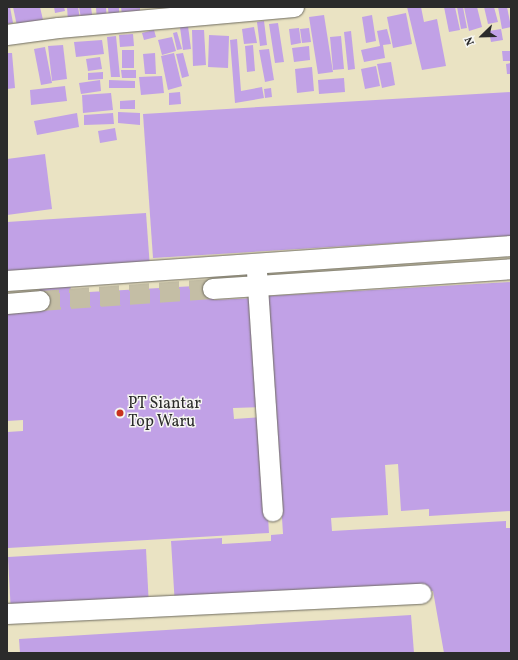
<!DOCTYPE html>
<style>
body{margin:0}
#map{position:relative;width:518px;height:660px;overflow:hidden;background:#eae3c3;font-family:Vollkorn,serif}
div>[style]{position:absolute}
.building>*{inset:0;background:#c1a1e6}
.minor-tunnel>*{height:20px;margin-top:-10px;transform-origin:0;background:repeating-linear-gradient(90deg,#c4bea5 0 20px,transparent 0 30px)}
.roads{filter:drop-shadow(0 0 1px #6e6b60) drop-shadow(0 0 1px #6e6b60)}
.minor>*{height:20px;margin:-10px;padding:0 10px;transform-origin:10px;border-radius:10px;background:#fff}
.dots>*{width:11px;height:11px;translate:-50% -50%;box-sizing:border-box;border:2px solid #f6f6f2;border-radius:50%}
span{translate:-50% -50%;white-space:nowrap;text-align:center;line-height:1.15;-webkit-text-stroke:3px #f6f6f2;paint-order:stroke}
.poi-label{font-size:16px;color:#2b2b2b}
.left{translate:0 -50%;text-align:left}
.frame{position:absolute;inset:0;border:8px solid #2b2b2b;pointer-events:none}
.north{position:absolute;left:462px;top:16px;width:40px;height:40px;-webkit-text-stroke:3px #f6f6f2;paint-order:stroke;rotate:247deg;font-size:11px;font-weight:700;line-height:16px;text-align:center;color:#2b2b2b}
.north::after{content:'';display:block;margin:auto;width:14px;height:18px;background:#2b2b2b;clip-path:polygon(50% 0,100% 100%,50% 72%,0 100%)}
</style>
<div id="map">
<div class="building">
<div style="clip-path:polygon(7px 7px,10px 7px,13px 23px,7px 24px)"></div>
<div style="clip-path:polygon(13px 7px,40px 7px,43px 20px,17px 26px)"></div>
<div style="clip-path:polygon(54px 7px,64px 7px,65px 11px,55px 13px)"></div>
<div style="clip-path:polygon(67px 7px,78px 7px,80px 19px,68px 21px)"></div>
<div style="clip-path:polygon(79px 7px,91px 7px,93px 22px,82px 24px)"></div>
<div style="clip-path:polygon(96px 7px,106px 7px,107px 22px,97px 23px)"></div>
<div style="clip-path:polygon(108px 7px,119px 7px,119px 20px,109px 21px)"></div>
<div style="clip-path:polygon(121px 7px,140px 7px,140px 14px,122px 15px)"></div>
<div style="clip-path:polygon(407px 7px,421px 7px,424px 22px,437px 19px,446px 66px,422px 70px)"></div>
<div style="clip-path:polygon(444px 7px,455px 7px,460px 30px,449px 32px)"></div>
<div style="clip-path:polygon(457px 7px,463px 7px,467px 28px,461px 29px)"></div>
<div style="clip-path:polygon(464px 7px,477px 7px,482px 27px,469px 31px)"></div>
<div style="clip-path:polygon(484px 7px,494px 7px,498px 22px,488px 24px)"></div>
<div style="clip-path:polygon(498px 7px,507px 7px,511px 27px,502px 29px)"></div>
<div style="clip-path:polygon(406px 13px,412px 44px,393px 48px,387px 17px)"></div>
<div style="clip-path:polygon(324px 15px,333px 72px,318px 74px,309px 17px)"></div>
<div style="clip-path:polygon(372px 15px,376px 41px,366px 43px,362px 17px)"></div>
<div style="clip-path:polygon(264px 21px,267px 45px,260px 46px,257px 22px)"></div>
<div style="clip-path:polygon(278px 23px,284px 62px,275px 63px,269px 24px)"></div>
<div style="clip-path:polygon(188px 26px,191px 49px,183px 50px,180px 27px)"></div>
<div style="clip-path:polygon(254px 27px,257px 43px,244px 44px,242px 29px)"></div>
<div style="clip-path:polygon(299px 28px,301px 43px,291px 45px,289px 29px)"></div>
<div style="clip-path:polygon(309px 28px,311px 42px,302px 43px,300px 29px)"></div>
<div style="clip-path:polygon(387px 29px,391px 44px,383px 45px,385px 58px,364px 62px,361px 50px,380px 46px,377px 31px)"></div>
<div style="clip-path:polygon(501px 29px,503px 40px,491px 42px,489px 31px)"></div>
<div style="clip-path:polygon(154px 30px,156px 37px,144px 40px,142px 33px)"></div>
<div style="clip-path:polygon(192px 30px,204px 30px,206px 65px,193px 66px)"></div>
<div style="clip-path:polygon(351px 31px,355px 69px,348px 70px,344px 32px)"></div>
<div style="clip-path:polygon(177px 32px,182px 49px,177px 50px,173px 33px)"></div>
<div style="clip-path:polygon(133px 34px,134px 46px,120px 47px,119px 35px)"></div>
<div style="clip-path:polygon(209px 35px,229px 36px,228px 68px,208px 67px)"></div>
<div style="clip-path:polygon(116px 36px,120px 77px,111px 77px,107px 37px)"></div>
<div style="clip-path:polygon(341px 36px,344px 69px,333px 70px,330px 37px)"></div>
<div style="clip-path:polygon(172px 37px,176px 51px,162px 55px,158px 40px)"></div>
<div style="clip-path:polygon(237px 39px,241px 91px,262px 87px,264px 98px,235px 103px,230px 40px)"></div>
<div style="clip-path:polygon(102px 40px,104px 54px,76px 57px,74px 42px)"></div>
<div style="clip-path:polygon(63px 45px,67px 79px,52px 81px,48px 46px)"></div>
<div style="clip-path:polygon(253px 45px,255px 71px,247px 72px,245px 46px)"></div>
<div style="clip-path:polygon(309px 46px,310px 60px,294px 62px,292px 48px)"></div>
<div style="clip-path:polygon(45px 47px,52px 83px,41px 85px,34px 49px)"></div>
<div style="clip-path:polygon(269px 49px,274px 80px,265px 82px,259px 50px)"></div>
<div style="clip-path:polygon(122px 50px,134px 50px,134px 68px,122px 68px)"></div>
<div style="clip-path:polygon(502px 51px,511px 51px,511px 61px,503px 61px)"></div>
<div style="clip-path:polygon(7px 53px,12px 53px,15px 88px,7px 89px)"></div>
<div style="clip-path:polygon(155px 53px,156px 74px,145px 74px,143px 54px)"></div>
<div style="clip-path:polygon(174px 53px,182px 86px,168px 90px,161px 56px)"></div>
<div style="clip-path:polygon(183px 53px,189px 76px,182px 78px,176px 54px)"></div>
<div style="clip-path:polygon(100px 57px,102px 69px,88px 71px,86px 59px)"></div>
<div style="clip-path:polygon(391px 62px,395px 85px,382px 88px,377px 64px)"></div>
<div style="clip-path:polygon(511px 63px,511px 74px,507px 74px,506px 64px)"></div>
<div style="clip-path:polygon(376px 66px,380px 86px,365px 89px,361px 69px)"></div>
<div style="clip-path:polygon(312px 67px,314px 91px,297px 93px,295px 69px)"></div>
<div style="clip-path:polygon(121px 70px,136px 70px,136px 78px,122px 78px)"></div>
<div style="clip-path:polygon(103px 72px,103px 79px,88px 80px,88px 73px)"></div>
<div style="clip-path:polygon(162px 76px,164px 93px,141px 95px,139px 77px)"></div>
<div style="clip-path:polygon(344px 78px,345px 92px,319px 94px,318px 80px)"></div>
<div style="clip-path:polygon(100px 80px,101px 91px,81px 94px,79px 83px)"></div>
<div style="clip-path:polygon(109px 80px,135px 81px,135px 88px,109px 88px)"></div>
<div style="clip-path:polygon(65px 86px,67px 101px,31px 105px,30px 90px)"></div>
<div style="clip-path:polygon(271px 88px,272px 97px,265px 98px,264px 89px)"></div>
<div style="clip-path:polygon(180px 92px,181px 104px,169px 105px,169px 93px)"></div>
<div style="clip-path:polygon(511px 92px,511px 236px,153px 258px,143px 114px)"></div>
<div style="clip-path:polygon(111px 93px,113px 110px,83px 113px,82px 95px)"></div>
<div style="clip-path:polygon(135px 100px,135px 109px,120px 109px,120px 101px)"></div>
<div style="clip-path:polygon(118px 112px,140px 113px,140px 125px,118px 123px)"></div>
<div style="clip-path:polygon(77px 113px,79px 127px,37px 135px,34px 121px)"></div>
<div style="clip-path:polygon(113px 113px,114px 124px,84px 125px,84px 115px)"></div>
<div style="clip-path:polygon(115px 128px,117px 140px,100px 143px,98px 131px)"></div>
<div style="clip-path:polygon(45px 154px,52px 209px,7px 215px,7px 159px)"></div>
<div style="clip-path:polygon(146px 213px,150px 268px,7px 277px,7px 222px)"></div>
<div style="clip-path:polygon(70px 280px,71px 293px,213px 285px,214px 300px,256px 298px,262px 407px,233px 408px,234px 419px,262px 417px,269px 533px,8px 548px,7px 432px,23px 431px,23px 420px,7px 421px,7px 312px,41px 310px,39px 282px)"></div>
<div style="clip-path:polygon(511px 282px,511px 511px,429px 516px,429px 509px,401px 511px,398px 464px,385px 465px,388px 515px,331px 518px,332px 531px,506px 521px,506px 528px,511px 528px,511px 653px,444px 653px,433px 591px,175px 606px,171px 541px,222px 538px,222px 544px,271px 541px,271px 535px,283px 534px,268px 296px)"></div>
<div style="clip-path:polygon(146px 549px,149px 607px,11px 614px,8px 557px)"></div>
<div style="clip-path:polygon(411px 615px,414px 653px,20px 653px,19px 639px)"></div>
</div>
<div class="minor-tunnel">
<div style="left:40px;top:301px;width:173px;rotate:-4deg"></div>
</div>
<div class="roads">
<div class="minor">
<div style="left:7px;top:35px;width:52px;rotate:-7.7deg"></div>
<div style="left:59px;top:28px;width:236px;rotate:-5.1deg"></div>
<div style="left:257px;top:272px;width:240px;rotate:86.2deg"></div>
<div style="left:7px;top:281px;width:505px;rotate:-3.97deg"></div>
<div style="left:213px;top:289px;width:299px;rotate:-3.8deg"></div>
<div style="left:7px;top:304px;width:33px;rotate:-5deg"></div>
<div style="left:7px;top:614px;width:415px;rotate:-2.8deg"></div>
</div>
</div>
<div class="dots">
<div style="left:120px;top:413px;background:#c8321e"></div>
</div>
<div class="poi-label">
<span class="left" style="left:128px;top:413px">PT Siantar<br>Top Waru</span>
</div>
<div class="frame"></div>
<div class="north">N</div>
</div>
